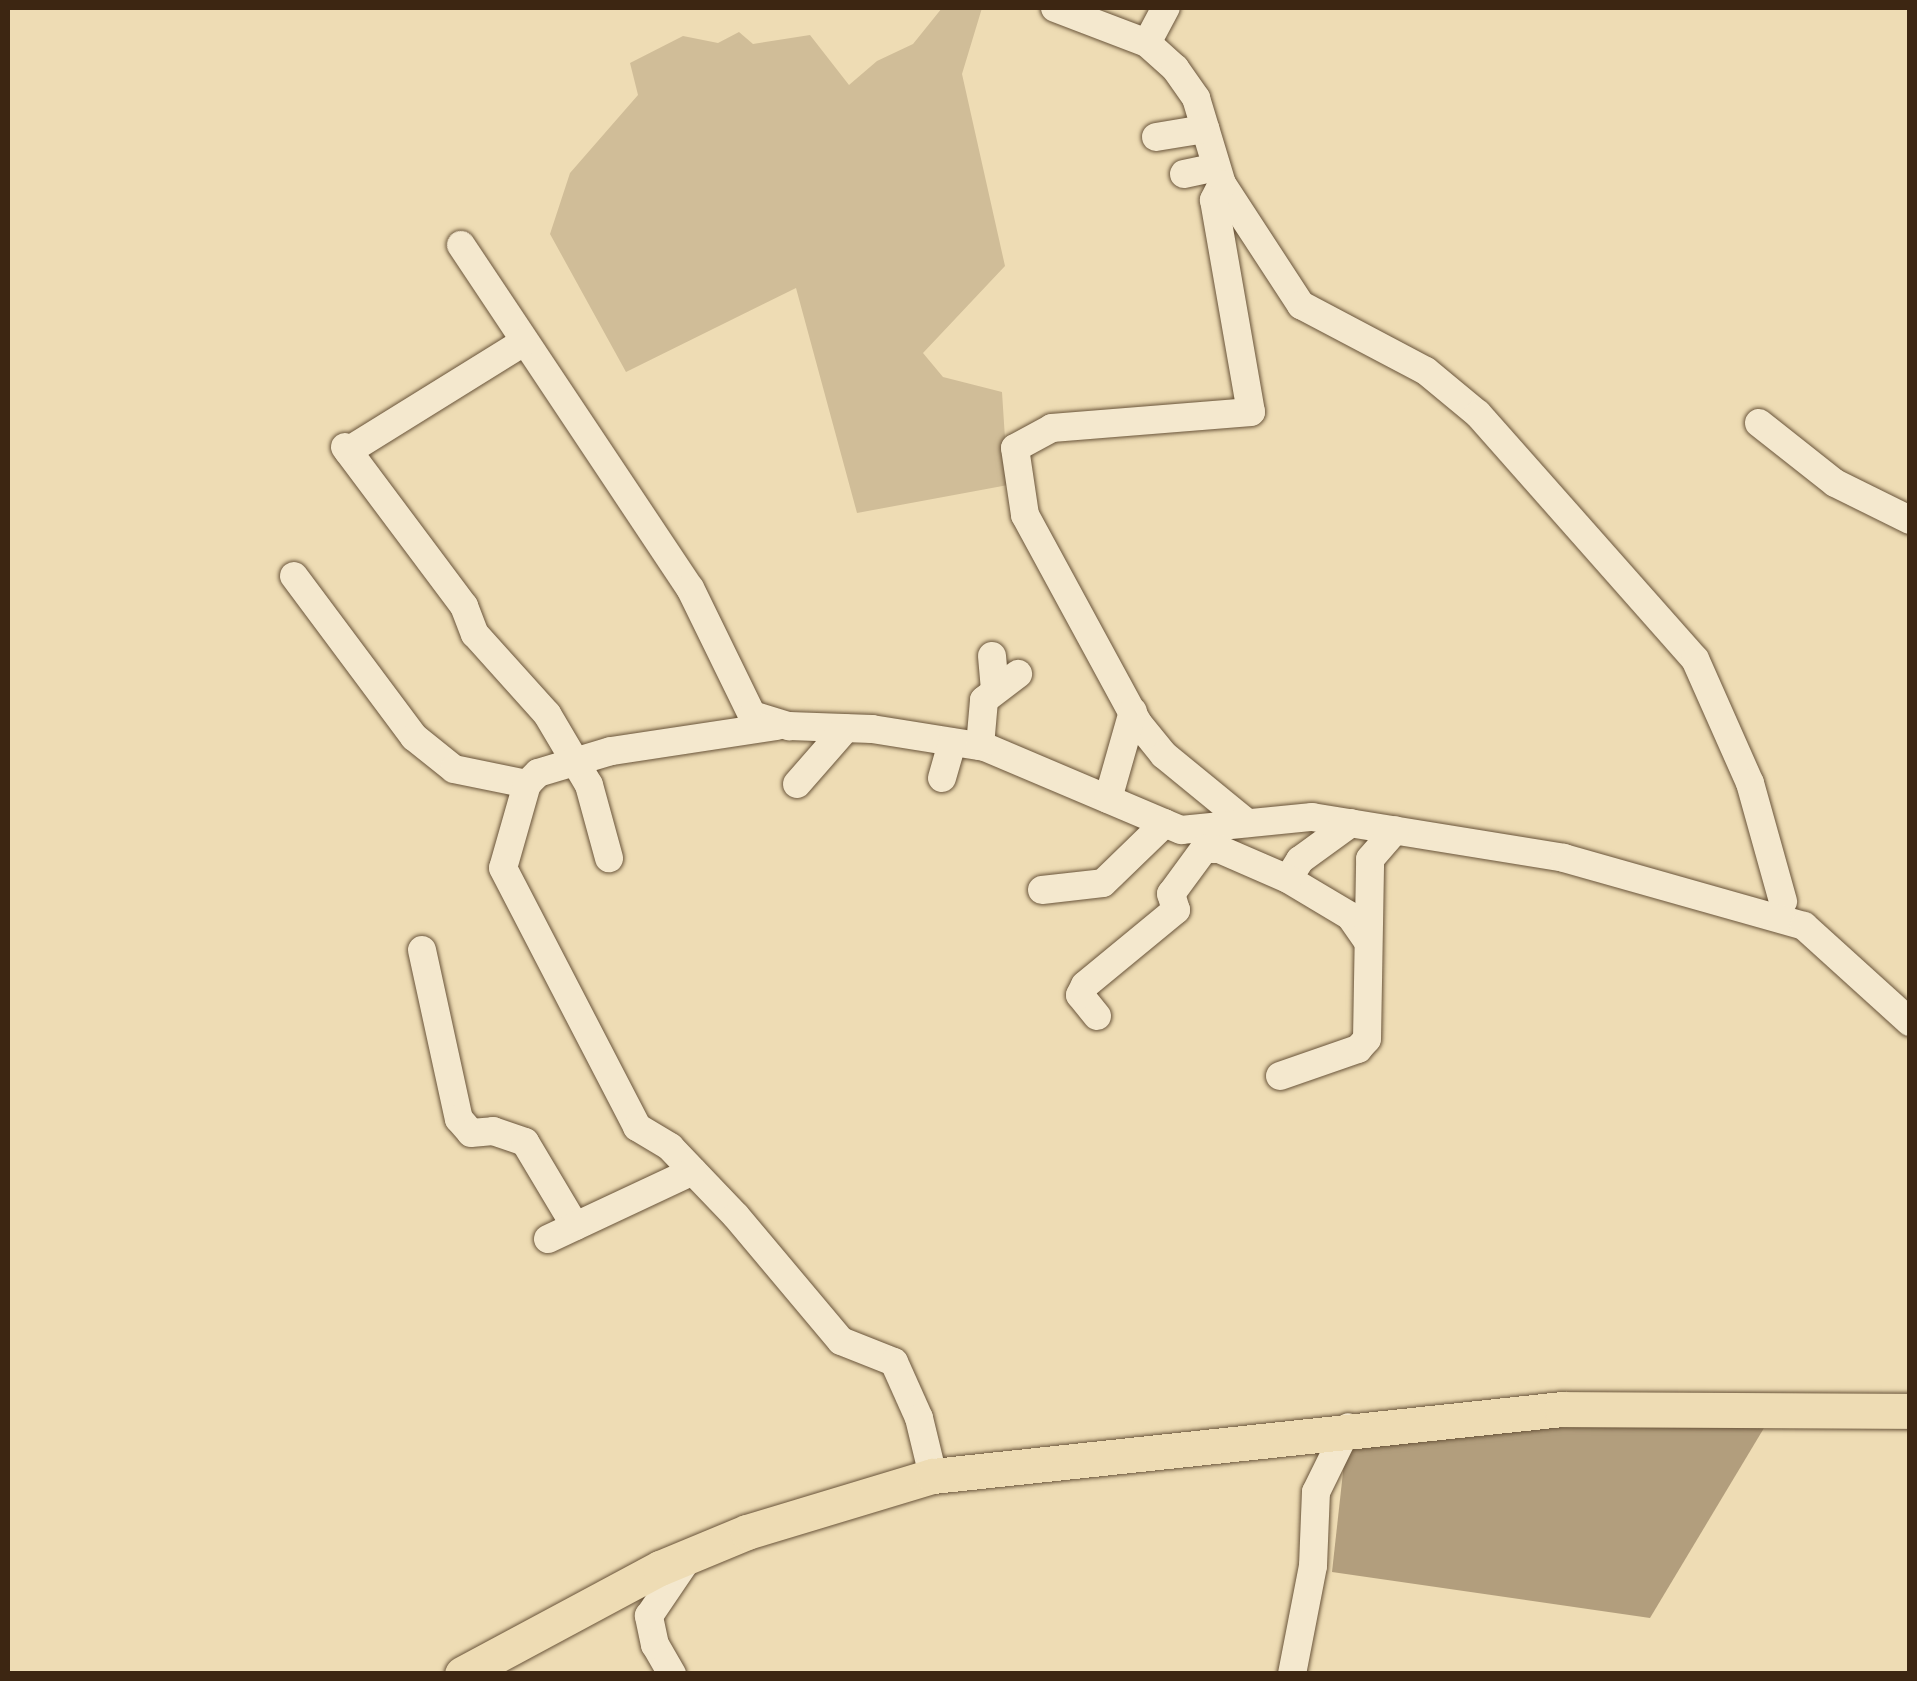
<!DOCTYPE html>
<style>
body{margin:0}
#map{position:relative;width:1917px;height:1681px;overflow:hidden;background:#eedcb4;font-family:"Libre Bodoni",serif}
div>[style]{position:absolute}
.green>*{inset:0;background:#d0bd98}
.water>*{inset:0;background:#b29e7d}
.roads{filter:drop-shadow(0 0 2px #69543a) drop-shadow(0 0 2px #69543a)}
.minor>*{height:28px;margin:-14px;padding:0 14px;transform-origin:14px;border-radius:14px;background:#f4e8ce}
.major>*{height:35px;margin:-17.5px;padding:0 17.5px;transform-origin:17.5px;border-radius:17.5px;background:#eedcb4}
span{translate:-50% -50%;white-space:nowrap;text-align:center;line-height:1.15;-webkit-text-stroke:10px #f4e8ce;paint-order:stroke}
.frame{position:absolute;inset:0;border:10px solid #3d2612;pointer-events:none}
</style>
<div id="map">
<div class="green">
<div style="clip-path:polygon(942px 8px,982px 8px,962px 74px,1005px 266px,923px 353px,943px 377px,1002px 392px,1008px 485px,857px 513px,796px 288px,626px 372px,550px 234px,570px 173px,638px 95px,630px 63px,683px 36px,718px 43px,739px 32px,753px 44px,810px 35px,849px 85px,877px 61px,913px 44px)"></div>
</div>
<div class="water">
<div style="clip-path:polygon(1776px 1408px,1650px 1618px,1332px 1572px,1348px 1427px)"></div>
</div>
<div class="roads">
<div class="minor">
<div style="left:1055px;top:8px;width:98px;rotate:20.8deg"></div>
<div style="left:1147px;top:43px;width:38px;rotate:42deg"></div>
<div style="left:1175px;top:68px;width:37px;rotate:55deg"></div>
<div style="left:1196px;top:98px;width:90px;rotate:73.2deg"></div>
<div style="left:1222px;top:184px;width:145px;rotate:56.9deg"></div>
<div style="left:1301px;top:305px;width:141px;rotate:27.8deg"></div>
<div style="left:1426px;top:371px;width:67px;rotate:39.6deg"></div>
<div style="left:1478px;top:414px;width:327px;rotate:48.5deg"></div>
<div style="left:1695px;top:659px;width:136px;rotate:66.1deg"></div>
<div style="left:1750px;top:783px;width:123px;rotate:74.4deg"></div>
<div style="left:1147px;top:43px;width:40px;rotate:-62deg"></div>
<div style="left:1156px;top:137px;width:50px;rotate:-9.3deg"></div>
<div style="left:1184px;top:174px;width:33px;rotate:-12deg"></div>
<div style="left:1222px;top:184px;width:18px;rotate:117deg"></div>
<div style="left:1214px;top:200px;width:215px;rotate:80.1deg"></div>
<div style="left:1251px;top:412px;width:200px;rotate:175.4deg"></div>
<div style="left:1052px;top:428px;width:42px;rotate:151.6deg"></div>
<div style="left:1015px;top:448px;width:68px;rotate:81.5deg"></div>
<div style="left:1025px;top:515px;width:237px;rotate:61.5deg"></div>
<div style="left:1138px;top:723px;width:41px;rotate:50.9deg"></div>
<div style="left:1164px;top:755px;width:107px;rotate:39.3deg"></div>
<div style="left:461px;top:245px;width:412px;rotate:56.3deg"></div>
<div style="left:690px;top:588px;width:141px;rotate:64deg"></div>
<div style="left:752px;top:715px;width:39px;rotate:17deg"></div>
<div style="left:789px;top:726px;width:83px;rotate:2.1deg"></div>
<div style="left:872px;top:729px;width:114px;rotate:9.1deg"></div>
<div style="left:985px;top:747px;width:213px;rotate:23deg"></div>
<div style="left:1181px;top:830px;width:132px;rotate:-5.7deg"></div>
<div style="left:1312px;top:817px;width:255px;rotate:9.2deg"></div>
<div style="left:1564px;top:858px;width:249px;rotate:15.8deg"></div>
<div style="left:1804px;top:926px;width:143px;rotate:42.2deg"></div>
<div style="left:1759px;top:423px;width:97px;rotate:38.3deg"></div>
<div style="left:1835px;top:483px;width:84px;rotate:26.3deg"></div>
<div style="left:345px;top:447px;width:199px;rotate:53.2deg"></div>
<div style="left:464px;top:606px;width:30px;rotate:69deg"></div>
<div style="left:475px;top:634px;width:108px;rotate:48deg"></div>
<div style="left:547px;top:714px;width:82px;rotate:59.4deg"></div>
<div style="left:589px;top:785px;width:76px;rotate:74.7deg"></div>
<div style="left:348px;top:451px;width:207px;rotate:-31.8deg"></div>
<div style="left:294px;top:576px;width:201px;rotate:53.3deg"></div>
<div style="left:414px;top:737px;width:51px;rotate:38.7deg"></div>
<div style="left:454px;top:769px;width:75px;rotate:11.6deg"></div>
<div style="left:992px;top:656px;width:33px;rotate:85deg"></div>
<div style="left:777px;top:726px;width:168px;rotate:171.4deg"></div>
<div style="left:611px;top:751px;width:76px;rotate:163.2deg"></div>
<div style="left:538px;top:773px;width:16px;rotate:135deg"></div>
<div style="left:527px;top:784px;width:87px;rotate:105.9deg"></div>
<div style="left:503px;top:868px;width:292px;rotate:62.6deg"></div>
<div style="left:637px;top:1127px;width:39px;rotate:31deg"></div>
<div style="left:670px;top:1147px;width:95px;rotate:46.3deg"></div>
<div style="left:736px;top:1216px;width:163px;rotate:50deg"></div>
<div style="left:841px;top:1341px;width:57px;rotate:21.6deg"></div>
<div style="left:894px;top:1362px;width:61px;rotate:65.9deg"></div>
<div style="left:919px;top:1418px;width:60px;rotate:76.4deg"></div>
<div style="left:980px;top:746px;width:46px;rotate:-85deg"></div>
<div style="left:984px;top:700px;width:43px;rotate:-37.4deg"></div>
<div style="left:942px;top:778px;width:37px;rotate:-74deg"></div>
<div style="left:797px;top:784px;width:74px;rotate:-48.8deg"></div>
<div style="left:1108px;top:799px;width:91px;rotate:-74.1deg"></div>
<div style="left:1351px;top:823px;width:63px;rotate:144deg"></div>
<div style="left:1300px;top:860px;width:22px;rotate:122deg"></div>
<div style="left:1288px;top:879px;width:72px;rotate:30.8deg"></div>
<div style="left:1350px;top:916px;width:28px;rotate:55deg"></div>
<div style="left:1042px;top:890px;width:61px;rotate:-6.5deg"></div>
<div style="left:1103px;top:883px;width:86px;rotate:-44.1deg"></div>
<div style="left:422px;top:950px;width:173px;rotate:77.7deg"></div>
<div style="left:459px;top:1119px;width:18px;rotate:49deg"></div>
<div style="left:471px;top:1133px;width:22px;rotate:-5deg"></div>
<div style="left:493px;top:1131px;width:34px;rotate:19deg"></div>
<div style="left:525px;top:1142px;width:98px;rotate:59.2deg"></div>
<div style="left:1097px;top:1016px;width:27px;rotate:-129deg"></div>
<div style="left:1080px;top:995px;width:11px;rotate:-63deg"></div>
<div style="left:1085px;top:985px;width:118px;rotate:-39.5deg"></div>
<div style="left:1176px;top:910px;width:17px;rotate:-107deg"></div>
<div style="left:1171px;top:894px;width:56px;rotate:-53.7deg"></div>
<div style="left:1204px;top:849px;width:15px"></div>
<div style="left:1219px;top:849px;width:75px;rotate:23.5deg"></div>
<div style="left:1280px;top:1076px;width:83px;rotate:-19.1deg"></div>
<div style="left:1358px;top:1049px;width:13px;rotate:-48deg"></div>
<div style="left:1367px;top:1039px;width:180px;rotate:-89deg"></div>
<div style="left:1370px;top:859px;width:38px;rotate:-49deg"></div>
<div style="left:548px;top:1239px;width:160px;rotate:-25.1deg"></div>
<div style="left:672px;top:1674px;width:34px;rotate:-120deg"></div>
<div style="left:655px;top:1645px;width:30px;rotate:-102deg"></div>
<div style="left:649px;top:1616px;width:71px;rotate:-55.9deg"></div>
<div style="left:1292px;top:1674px;width:110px;rotate:-79deg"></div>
<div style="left:1313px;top:1566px;width:74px;rotate:-87.7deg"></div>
<div style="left:1316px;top:1492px;width:72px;rotate:-63.8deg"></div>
</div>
<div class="major">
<div style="left:462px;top:1674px;width:225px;rotate:-28.2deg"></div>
<div style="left:660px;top:1568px;width:94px;rotate:-22.5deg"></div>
<div style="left:747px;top:1532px;width:194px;rotate:-16.8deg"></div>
<div style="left:933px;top:1476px;width:633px;rotate:-6.08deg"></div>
<div style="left:1562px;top:1409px;width:348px;rotate:0.3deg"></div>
</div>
</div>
<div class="frame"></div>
</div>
